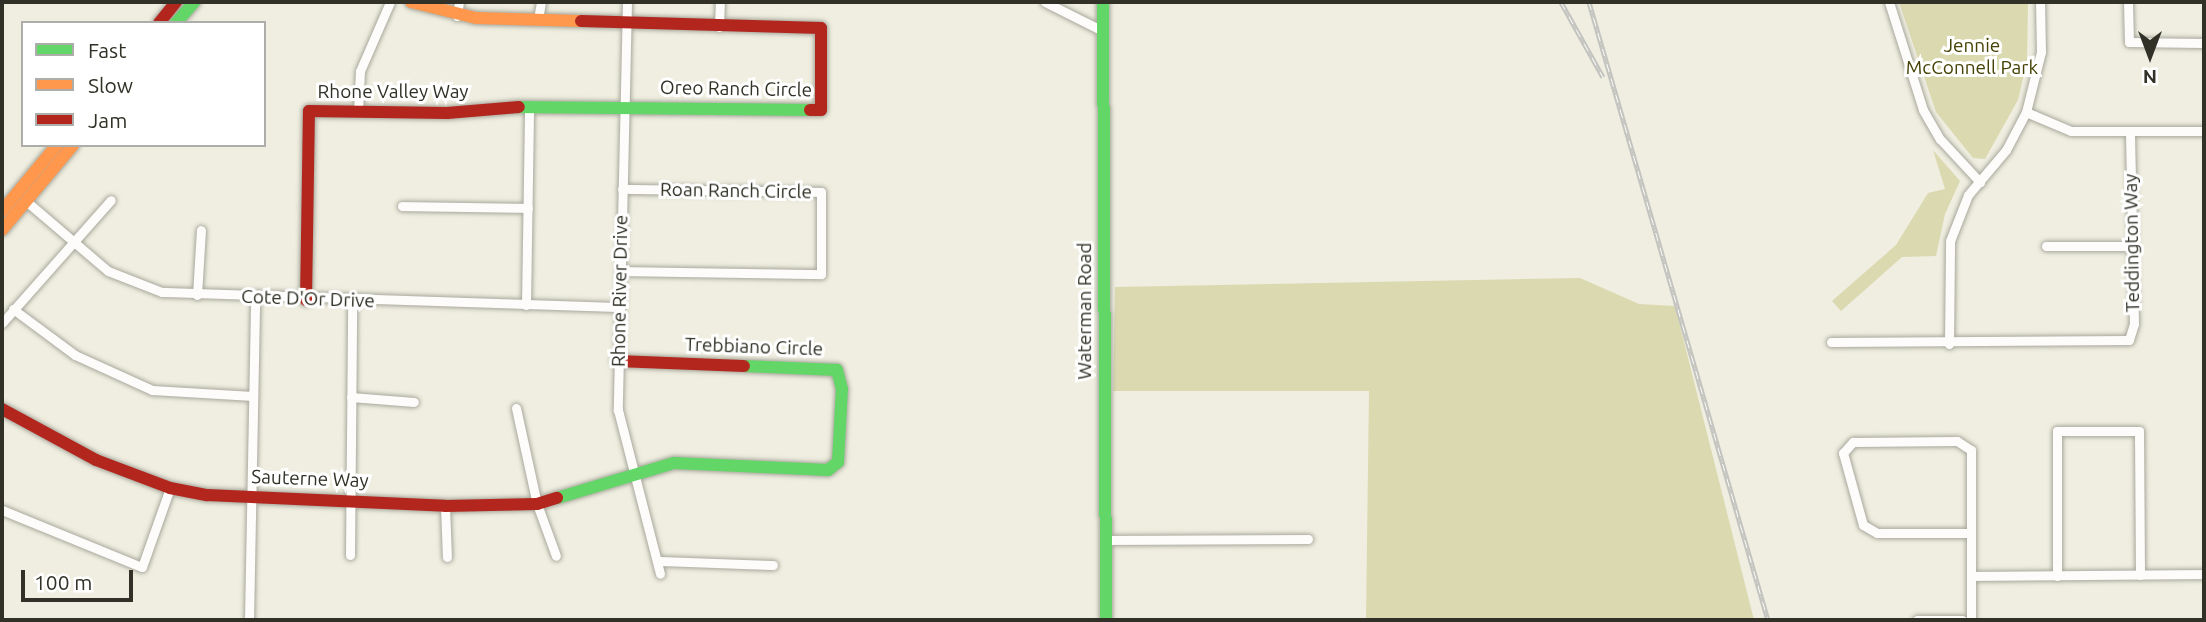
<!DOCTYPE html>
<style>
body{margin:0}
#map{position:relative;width:2206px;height:622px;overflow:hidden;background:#efeee0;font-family:Ubuntu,sans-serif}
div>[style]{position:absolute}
.green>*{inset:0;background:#dbd9b0}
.roads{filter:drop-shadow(0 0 2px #a8a89d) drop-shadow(0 0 2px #a8a89d)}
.street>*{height:9px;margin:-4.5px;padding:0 4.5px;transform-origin:4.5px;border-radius:4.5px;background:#fdfcfa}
.fast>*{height:12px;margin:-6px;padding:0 6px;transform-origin:6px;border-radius:6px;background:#63d668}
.slow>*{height:12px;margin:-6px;padding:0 6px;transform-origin:6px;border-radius:6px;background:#ff974d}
.jam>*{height:12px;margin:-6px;padding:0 6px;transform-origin:6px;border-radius:6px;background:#b3261e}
.rail>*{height:5px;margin-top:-2.5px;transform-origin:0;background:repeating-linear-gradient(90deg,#fff 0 8px,#c3c3c0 0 16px);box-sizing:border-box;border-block:2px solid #c3c3c0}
span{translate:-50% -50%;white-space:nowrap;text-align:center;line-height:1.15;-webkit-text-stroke:6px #fff;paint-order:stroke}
.park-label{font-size:19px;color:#454204}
.street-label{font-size:19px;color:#313127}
.frame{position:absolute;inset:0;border:4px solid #313127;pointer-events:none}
.legend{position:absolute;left:21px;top:21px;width:245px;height:126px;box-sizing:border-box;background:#fff;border:2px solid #adada9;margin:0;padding:9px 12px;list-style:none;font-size:21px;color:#313127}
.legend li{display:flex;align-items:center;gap:14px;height:35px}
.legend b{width:35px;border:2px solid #adada9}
.north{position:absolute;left:2115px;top:21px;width:70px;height:70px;-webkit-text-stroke:5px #fff;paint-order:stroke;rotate:180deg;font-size:19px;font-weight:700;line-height:28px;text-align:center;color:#313127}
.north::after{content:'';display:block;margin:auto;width:24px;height:32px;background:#313127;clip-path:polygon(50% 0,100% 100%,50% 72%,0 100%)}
.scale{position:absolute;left:21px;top:570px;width:112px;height:32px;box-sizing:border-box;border:4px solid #313127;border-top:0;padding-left:9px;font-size:21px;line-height:24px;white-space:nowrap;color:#313127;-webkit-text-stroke:5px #fff;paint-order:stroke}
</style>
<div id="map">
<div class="green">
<div style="clip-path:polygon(1899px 2px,2028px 2px,2027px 60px,2018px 100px,1985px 159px,1973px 158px,1936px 112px)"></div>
<div style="clip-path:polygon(1933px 150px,1960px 181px,1945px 214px,1936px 256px,1902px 257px,1841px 311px,1832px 301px,1896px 245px,1928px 193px,1945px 189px)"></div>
<div style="clip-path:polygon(1580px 278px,1639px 304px,1675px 306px,1754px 620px,1366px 620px,1369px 391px,1113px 391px,1115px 287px)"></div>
</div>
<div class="roads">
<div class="street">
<div style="left:627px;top:2px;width:408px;rotate:91.3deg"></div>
<div style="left:618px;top:410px;width:169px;rotate:75.6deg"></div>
<div style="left:1045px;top:2px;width:65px;rotate:26.6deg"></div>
<div style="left:1889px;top:2px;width:113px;rotate:72.5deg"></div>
<div style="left:1923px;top:110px;width:34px;rotate:60deg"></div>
<div style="left:1940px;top:139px;width:59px;rotate:47.1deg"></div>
<div style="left:2128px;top:2px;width:40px;rotate:88.6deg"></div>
<div style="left:2129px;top:42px;width:75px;rotate:0.8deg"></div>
<div style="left:457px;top:16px;width:14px;rotate:-82deg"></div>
<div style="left:538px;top:19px;width:17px;rotate:-80deg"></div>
<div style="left:719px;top:27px;width:25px;rotate:-88deg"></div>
<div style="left:358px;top:112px;width:41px;rotate:-87.2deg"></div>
<div style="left:360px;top:71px;width:75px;rotate:-66.5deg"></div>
<div style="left:2026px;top:112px;width:49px;rotate:22.9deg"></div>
<div style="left:2071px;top:131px;width:133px"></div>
<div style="left:26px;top:201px;width:108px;rotate:40.5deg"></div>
<div style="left:108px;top:271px;width:58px;rotate:21.3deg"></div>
<div style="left:162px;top:292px;width:458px;rotate:1.9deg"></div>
<div style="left:402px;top:206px;width:126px;rotate:0.9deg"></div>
<div style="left:2046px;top:246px;width:86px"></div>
<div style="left:621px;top:271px;width:200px;rotate:0.9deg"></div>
<div style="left:821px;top:274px;width:82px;rotate:-90deg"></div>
<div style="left:821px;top:192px;width:199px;rotate:-179.1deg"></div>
<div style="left:197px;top:295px;width:65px;rotate:-86.5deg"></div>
<div style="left:526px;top:305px;width:199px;rotate:-89.1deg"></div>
<div style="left:13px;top:309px;width:77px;rotate:36.6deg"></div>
<div style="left:75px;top:355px;width:85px;rotate:24.4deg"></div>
<div style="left:152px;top:390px;width:101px;rotate:3.4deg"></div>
<div style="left:2px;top:323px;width:164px;rotate:-48.5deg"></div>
<div style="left:1831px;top:342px;width:298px;rotate:-0.4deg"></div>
<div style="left:2129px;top:340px;width:17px;rotate:-73deg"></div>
<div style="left:2134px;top:324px;width:192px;rotate:-91.2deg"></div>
<div style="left:1949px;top:344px;width:103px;rotate:-89.4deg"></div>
<div style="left:1950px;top:241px;width:49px;rotate:-68.6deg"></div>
<div style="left:1968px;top:195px;width:59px;rotate:-49.8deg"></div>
<div style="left:2006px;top:150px;width:43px;rotate:-62.2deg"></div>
<div style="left:2026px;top:112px;width:62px;rotate:-76deg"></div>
<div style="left:2041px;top:52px;width:50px;rotate:-91.1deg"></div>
<div style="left:351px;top:397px;width:63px;rotate:4.5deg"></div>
<div style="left:516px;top:408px;width:98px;rotate:77.7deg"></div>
<div style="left:537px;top:504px;width:55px;rotate:69.9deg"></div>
<div style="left:445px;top:506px;width:51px;rotate:87.8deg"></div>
<div style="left:2px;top:510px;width:151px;rotate:22.2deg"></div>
<div style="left:142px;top:567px;width:84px;rotate:-70.5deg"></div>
<div style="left:1970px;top:533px;width:93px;rotate:180deg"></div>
<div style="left:1877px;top:533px;width:16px;rotate:-150deg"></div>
<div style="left:1863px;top:525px;width:75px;rotate:-105.5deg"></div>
<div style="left:1843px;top:453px;width:15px;rotate:-48deg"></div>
<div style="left:1853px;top:442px;width:104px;rotate:-0.6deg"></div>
<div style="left:1957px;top:441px;width:17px;rotate:33deg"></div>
<div style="left:1971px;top:450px;width:170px;rotate:90deg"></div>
<div style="left:1106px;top:540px;width:202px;rotate:-0.3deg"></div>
<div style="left:350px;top:555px;width:254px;rotate:-89.5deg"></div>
<div style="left:658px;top:561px;width:115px;rotate:2deg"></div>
<div style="left:1971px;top:576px;width:233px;rotate:-0.5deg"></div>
<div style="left:2057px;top:576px;width:145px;rotate:-90deg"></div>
<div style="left:2057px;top:431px;width:82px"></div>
<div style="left:2139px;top:431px;width:144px;rotate:89.6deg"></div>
<div style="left:249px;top:620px;width:322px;rotate:-88.9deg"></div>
<div style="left:1917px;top:620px;width:45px"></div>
</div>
<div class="fast">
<div style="left:1103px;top:2px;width:618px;rotate:89.72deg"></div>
<div style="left:176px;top:23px;width:28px;rotate:-49deg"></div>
<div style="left:519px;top:107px;width:291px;rotate:0.6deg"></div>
<div style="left:557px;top:498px;width:122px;rotate:-16.7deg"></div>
<div style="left:674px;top:463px;width:154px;rotate:2.6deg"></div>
<div style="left:828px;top:470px;width:13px;rotate:-39deg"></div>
<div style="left:838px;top:462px;width:73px;rotate:-86.9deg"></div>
<div style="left:842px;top:389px;width:20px;rotate:-105deg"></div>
<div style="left:837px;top:370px;width:93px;rotate:-177.5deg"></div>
</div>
<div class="slow">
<div style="left:411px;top:2px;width:67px;rotate:13.8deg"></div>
<div style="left:476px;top:18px;width:105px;rotate:1.6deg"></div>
<div style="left:2px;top:211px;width:86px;rotate:-50.2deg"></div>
<div style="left:2px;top:230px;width:111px;rotate:-50.1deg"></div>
</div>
<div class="jam">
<div style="left:581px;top:21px;width:240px;rotate:1.7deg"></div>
<div style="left:821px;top:28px;width:82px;rotate:90deg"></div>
<div style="left:821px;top:110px;width:11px;rotate:180deg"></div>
<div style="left:159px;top:23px;width:27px;rotate:-51deg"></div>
<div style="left:306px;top:300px;width:189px;rotate:-89.1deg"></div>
<div style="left:309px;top:111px;width:138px;rotate:0.8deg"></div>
<div style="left:447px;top:113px;width:72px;rotate:-4.8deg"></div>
<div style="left:617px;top:361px;width:127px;rotate:2.3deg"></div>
<div style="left:2px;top:409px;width:107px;rotate:28.5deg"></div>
<div style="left:96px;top:460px;width:79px;rotate:20.7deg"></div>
<div style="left:170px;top:488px;width:38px;rotate:11deg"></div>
<div style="left:207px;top:495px;width:238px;rotate:2.6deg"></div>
<div style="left:445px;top:506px;width:92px;rotate:-1.2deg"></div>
<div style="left:537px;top:504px;width:21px;rotate:-17deg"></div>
</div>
</div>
<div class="rail">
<div style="left:1561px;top:2px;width:86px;rotate:60.8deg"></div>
<div style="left:1589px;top:2px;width:643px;rotate:73.85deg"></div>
</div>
<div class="park-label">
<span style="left:1972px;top:57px">Jennie<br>McConnell Park</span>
</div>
<div class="street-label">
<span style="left:736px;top:89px;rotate:1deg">Oreo Ranch Circle</span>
<span style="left:393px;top:92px">Rhone Valley Way</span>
<span style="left:736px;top:191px;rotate:1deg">Roan Ranch Circle</span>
<span style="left:2132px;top:243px;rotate:-91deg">Teddington Way</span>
<span style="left:620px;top:291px;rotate:-89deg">Rhone River Drive</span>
<span style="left:308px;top:299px;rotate:2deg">Cote D'Or Drive</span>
<span style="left:1085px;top:311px;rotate:-90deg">Waterman Road</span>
<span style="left:754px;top:347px;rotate:2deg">Trebbiano Circle</span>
<span style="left:310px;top:479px;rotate:2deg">Sauterne Way</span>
</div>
<div class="frame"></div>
<ul class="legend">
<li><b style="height:9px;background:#63d668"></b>Fast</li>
<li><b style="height:9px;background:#ff974d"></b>Slow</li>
<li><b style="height:9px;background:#b3261e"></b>Jam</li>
</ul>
<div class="north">N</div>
<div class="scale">100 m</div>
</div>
